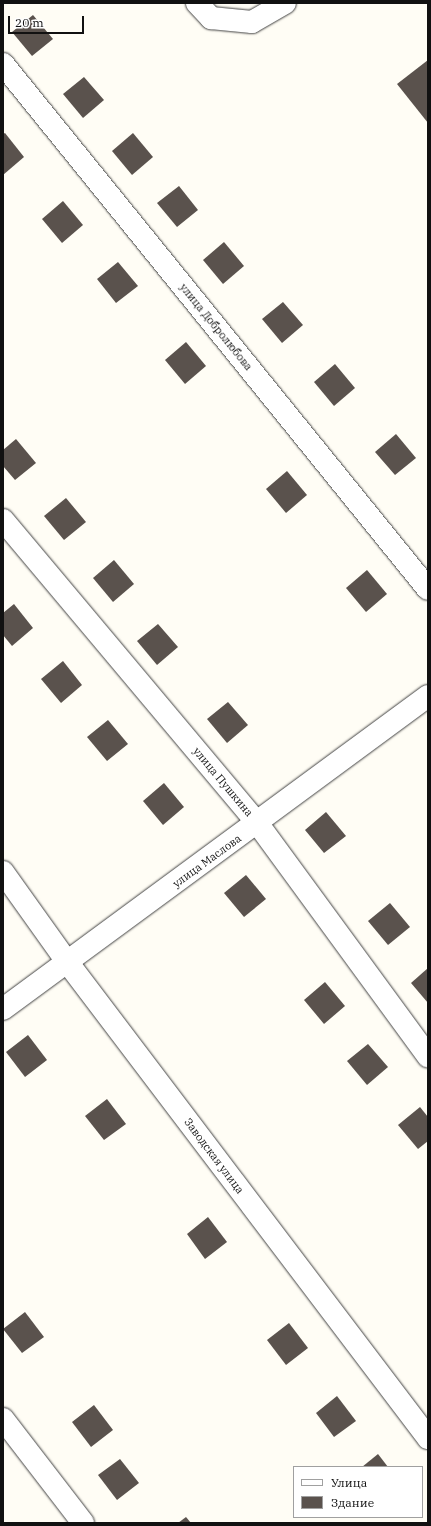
<!DOCTYPE html>
<meta charset="utf-8">
<style>
body{margin:0}
#map{position:relative;width:431px;height:1526px;overflow:hidden;background:#fffdf5;font-family:"IBM Plex Serif",serif}
div>[style]{position:absolute}
.building>*{inset:0;background:#5a524d}
.roads{filter:drop-shadow(0 0 1px #444) drop-shadow(0 0 1px #444)}
.minor>*{height:22px;margin:-11px;padding:0 11px;transform-origin:11px;border-radius:11px;background:#fff}
.tertiary>*{height:22px;margin:-11px;padding:0 11px;transform-origin:11px;border-radius:11px;background:#fff}
span{translate:-50% -50%;white-space:nowrap;text-align:center;line-height:1.15;-webkit-text-stroke:4px #fff;paint-order:stroke}
.street-label{font-size:11px;color:#111}
.frame{position:absolute;inset:0;border:4px solid #111;pointer-events:none}
.legend{position:absolute;left:293px;top:1466px;width:130px;height:52px;box-sizing:border-box;background:#fff;border:1px solid #a0a0a0;margin:0;padding:5px 7px;list-style:none;font-size:12px;color:#111}
.legend li{display:flex;align-items:center;gap:8px;height:20px}
.legend b{width:20px;border:1px solid #a0a0a0}
.scale{position:absolute;left:8px;top:16px;width:76px;height:18px;box-sizing:border-box;border:2px solid #111;border-top:0;padding-left:5px;font-size:12px;line-height:14px;white-space:nowrap;color:#111;-webkit-text-stroke:3px #fff;paint-order:stroke}
</style>
<div id="map">
<div class="building">
<div style="clip-path:polygon(33px 15px,53px 39px,32px 56px,12px 32px)"></div>
<div style="clip-path:polygon(428px 60px,428px 123px,397px 84px)"></div>
<div style="clip-path:polygon(84px 77px,104px 100px,83px 118px,63px 94px)"></div>
<div style="clip-path:polygon(5px 133px,24px 157px,3px 175px,3px 134px)"></div>
<div style="clip-path:polygon(133px 133px,153px 157px,132px 175px,112px 151px)"></div>
<div style="clip-path:polygon(179px 186px,198px 210px,177px 227px,157px 203px)"></div>
<div style="clip-path:polygon(63px 201px,83px 225px,62px 243px,42px 219px)"></div>
<div style="clip-path:polygon(224px 242px,244px 266px,223px 284px,203px 260px)"></div>
<div style="clip-path:polygon(118px 262px,138px 286px,116px 303px,97px 279px)"></div>
<div style="clip-path:polygon(283px 302px,303px 325px,282px 343px,262px 319px)"></div>
<div style="clip-path:polygon(186px 342px,206px 366px,185px 384px,165px 360px)"></div>
<div style="clip-path:polygon(335px 364px,355px 388px,334px 406px,314px 382px)"></div>
<div style="clip-path:polygon(396px 434px,416px 458px,395px 475px,375px 452px)"></div>
<div style="clip-path:polygon(16px 439px,36px 463px,15px 480px,3px 466px,3px 450px)"></div>
<div style="clip-path:polygon(287px 471px,307px 495px,286px 513px,266px 489px)"></div>
<div style="clip-path:polygon(66px 498px,86px 522px,64px 540px,44px 516px)"></div>
<div style="clip-path:polygon(114px 560px,134px 584px,113px 602px,93px 578px)"></div>
<div style="clip-path:polygon(367px 570px,387px 594px,366px 612px,346px 588px)"></div>
<div style="clip-path:polygon(14px 604px,33px 628px,12px 646px,3px 635px,3px 613px)"></div>
<div style="clip-path:polygon(158px 624px,178px 647px,157px 665px,137px 641px)"></div>
<div style="clip-path:polygon(63px 661px,82px 685px,61px 703px,41px 679px)"></div>
<div style="clip-path:polygon(228px 702px,248px 725px,227px 743px,207px 719px)"></div>
<div style="clip-path:polygon(108px 720px,128px 744px,107px 761px,87px 737px)"></div>
<div style="clip-path:polygon(164px 783px,184px 807px,163px 825px,143px 801px)"></div>
<div style="clip-path:polygon(326px 812px,346px 836px,324px 853px,305px 830px)"></div>
<div style="clip-path:polygon(246px 875px,266px 899px,244px 917px,224px 893px)"></div>
<div style="clip-path:polygon(390px 903px,410px 927px,388px 945px,368px 921px)"></div>
<div style="clip-path:polygon(428px 968px,428px 1003px,411px 983px)"></div>
<div style="clip-path:polygon(325px 982px,345px 1006px,324px 1024px,304px 1000px)"></div>
<div style="clip-path:polygon(28px 1035px,47px 1060px,25px 1077px,6px 1052px)"></div>
<div style="clip-path:polygon(368px 1044px,388px 1067px,367px 1085px,347px 1061px)"></div>
<div style="clip-path:polygon(107px 1099px,126px 1124px,104px 1140px,85px 1116px)"></div>
<div style="clip-path:polygon(420px 1107px,428px 1117px,428px 1141px,418px 1149px,398px 1125px)"></div>
<div style="clip-path:polygon(208px 1217px,227px 1242px,205px 1259px,187px 1234px)"></div>
<div style="clip-path:polygon(25px 1312px,44px 1337px,22px 1353px,3px 1329px)"></div>
<div style="clip-path:polygon(289px 1323px,308px 1348px,286px 1365px,267px 1340px)"></div>
<div style="clip-path:polygon(337px 1396px,356px 1421px,334px 1437px,316px 1413px)"></div>
<div style="clip-path:polygon(94px 1405px,113px 1430px,91px 1447px,72px 1422px)"></div>
<div style="clip-path:polygon(378px 1454px,388px 1467px,362px 1467px)"></div>
<div style="clip-path:polygon(120px 1459px,139px 1483px,117px 1500px,98px 1475px)"></div>
<div style="clip-path:polygon(186px 1517px,191px 1523px,178px 1523px)"></div>
</div>
<div class="roads">
<div class="minor">
<div style="left:3px;top:64px;width:675px;rotate:51.01deg"></div>
<div style="left:3px;top:520px;width:397px;rotate:50deg"></div>
<div style="left:258px;top:824px;width:288px;rotate:53.8deg"></div>
<div style="left:3px;top:872px;width:112px;rotate:54.5deg"></div>
<div style="left:68px;top:963px;width:596px;rotate:52.84deg"></div>
<div style="left:3px;top:1009px;width:528px;rotate:-36.37deg"></div>
<div style="left:3px;top:1419px;width:131px;rotate:52.4deg"></div>
</div>
<div class="tertiary">
<div style="left:197px;top:3px;width:21px;rotate:47deg"></div>
<div style="left:211px;top:18px;width:41px;rotate:5.6deg"></div>
<div style="left:252px;top:22px;width:38px;rotate:-30deg"></div>
</div>
</div>
<div class="street-label">
<span style="left:216px;top:327px;rotate:51deg">улица Добролюбова</span>
<span style="left:223px;top:782px;rotate:50deg">улица Пушкина</span>
<span style="left:207px;top:861px;rotate:-36deg">улица Маслова</span>
<span style="left:214px;top:1156px;rotate:53deg">Заводская улица</span>
</div>
<div class="frame"></div>
<ul class="legend">
<li><b style="height:5px;background:#fff"></b>Улица</li>
<li><b style="height:11px;background:#5a524d"></b>Здание</li>
</ul>
<div class="scale">20 m</div>
</div>
